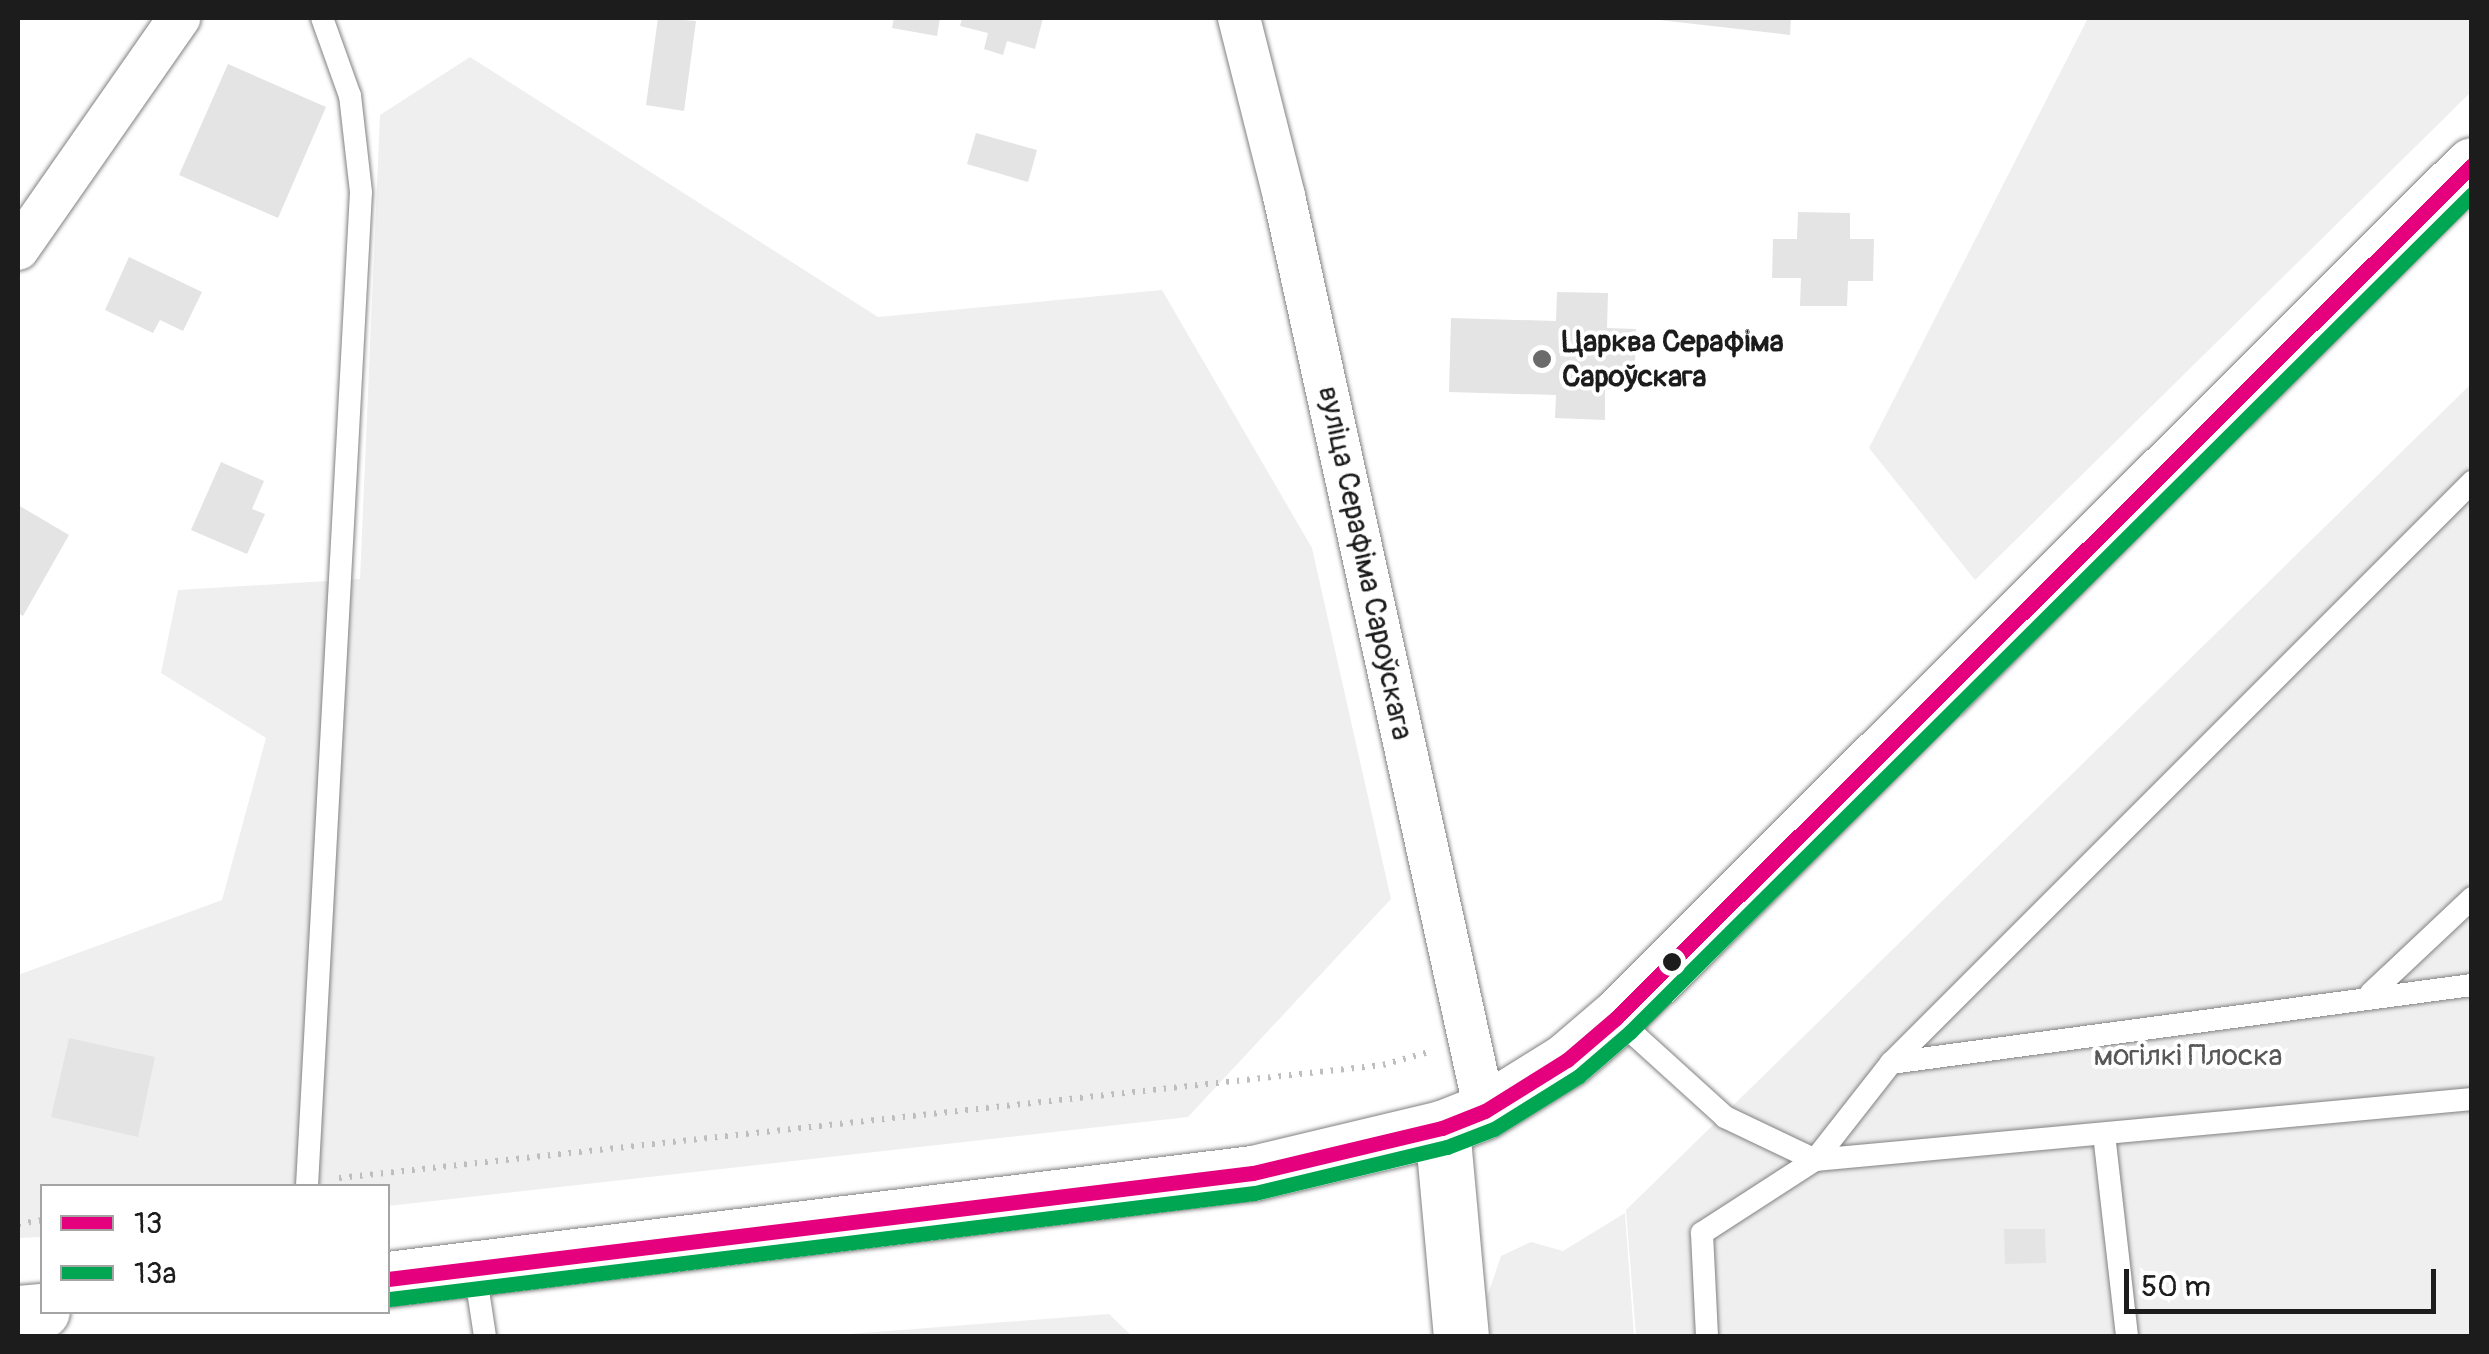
<!DOCTYPE html>
<meta charset="utf-8">
<style>
body{margin:0}
#map{position:relative;width:2489px;height:1354px;overflow:hidden;background:#fff;font-family:Pangolin,sans-serif}
div>[style]{position:absolute}
.green>*{inset:0;background:#efefef}
.building>*{inset:0;background:#e4e4e4}
.path>*{height:6px;margin-top:-3px;transform-origin:0;background:repeating-linear-gradient(90deg,#bebebe 0 2.5px,transparent 0 10.5px)}
.roads{filter:drop-shadow(0 0 2px #828282) drop-shadow(0 0 2px #828282)}
.lane>*{height:22px;margin:-11px;padding:0 11px;transform-origin:11px;border-radius:11px;background:#fff}
.street>*{height:42px;margin:-21px;padding:0 21px;transform-origin:21px;border-radius:21px;background:#fff}
.secondary>*{height:55px;margin:-27.5px;padding:0 27.5px;transform-origin:27.5px;border-radius:27.5px;background:#fff}
.bus-1>*{height:15px;margin:-7.5px;padding:0 7.5px;transform-origin:7.5px;border-radius:7.5px;background:#e5007d}
.bus-2>*{height:15px;margin:-7.5px;padding:0 7.5px;transform-origin:7.5px;border-radius:7.5px;background:#00a651}
.dots>*{width:28px;height:28px;translate:-50% -50%;box-sizing:border-box;border:5px solid #fff;border-radius:50%}
span{translate:-50% -50%;white-space:nowrap;text-align:center;line-height:1.15;-webkit-text-stroke:8px #fff;paint-order:stroke}
.poi-label{font-size:30px;color:#1c1c1c;font-weight:700}
.left{translate:0 -50%;text-align:left}
.street-label{font-size:30px;color:#1c1c1c}
.park-label{font-size:30px;color:#575757}
.frame{position:absolute;inset:0;border:20px solid #1c1c1c;pointer-events:none}
.legend{position:absolute;left:40px;top:1184px;width:350px;height:130px;box-sizing:border-box;background:#fff;border:2px solid #a4a4a4;margin:0;padding:12px 18px;list-style:none;font-size:30px;color:#1c1c1c}
.legend li{display:flex;align-items:center;gap:20px;height:50px}
.legend b{width:50px;border:2px solid #a4a4a4}
.scale{position:absolute;left:2124px;top:1269px;width:312px;height:45px;box-sizing:border-box;border:5px solid #1c1c1c;border-top:0;padding-left:12px;font-size:30px;line-height:35px;white-space:nowrap;color:#1c1c1c;-webkit-text-stroke:8px #fff;paint-order:stroke}
</style>
<div id="map">
<div class="green">
<div style="clip-path:polygon(2088px 18px,2471px 18px,2471px 92px,1975px 580px,1869px 448px)"></div>
<div style="clip-path:polygon(470px 57px,878px 317px,1162px 290px,1312px 548px,1391px 899px,1188px 1117px,388px 1206px,388px 1186px,42px 1186px,42px 1237px,18px 1238px,18px 975px,222px 900px,266px 738px,161px 673px,178px 590px,360px 579px,380px 115px)"></div>
<div style="clip-path:polygon(2471px 384px,2471px 1336px,1636px 1336px,1626px 1210px)"></div>
<div style="clip-path:polygon(1625px 1213px,1634px 1336px,1491px 1336px,1487px 1297px,1501px 1256px,1531px 1242px,1563px 1251px)"></div>
<div style="clip-path:polygon(1109px 1314px,1132px 1336px,823px 1336px)"></div>
</div>
<div class="building">
<div style="clip-path:polygon(658px 18px,696px 21px,684px 111px,646px 105px)"></div>
<div style="clip-path:polygon(894px 18px,940px 18px,937px 36px,892px 28px)"></div>
<div style="clip-path:polygon(962px 18px,1043px 18px,1035px 49px,1007px 41px,1003px 55px,984px 49px,988px 33px,960px 26px)"></div>
<div style="clip-path:polygon(1642px 18px,1791px 18px,1790px 35px)"></div>
<div style="clip-path:polygon(228px 64px,326px 107px,278px 218px,179px 175px)"></div>
<div style="clip-path:polygon(976px 133px,1037px 150px,1028px 182px,967px 164px)"></div>
<div style="clip-path:polygon(1798px 212px,1850px 213px,1850px 239px,1874px 239px,1873px 281px,1848px 281px,1847px 306px,1800px 306px,1801px 278px,1772px 278px,1773px 239px,1797px 239px)"></div>
<div style="clip-path:polygon(129px 257px,202px 292px,183px 331px,160px 320px,153px 333px,105px 310px)"></div>
<div style="clip-path:polygon(1557px 292px,1608px 293px,1607px 328px,1636px 329px,1634px 390px,1605px 389px,1605px 420px,1555px 418px,1556px 395px,1449px 392px,1451px 318px,1556px 321px)"></div>
<div style="clip-path:polygon(221px 462px,264px 481px,252px 509px,265px 514px,247px 554px,191px 530px)"></div>
<div style="clip-path:polygon(18px 505px,69px 535px,23px 616px,18px 613px)"></div>
<div style="clip-path:polygon(69px 1038px,155px 1057px,138px 1137px,51px 1117px)"></div>
<div style="clip-path:polygon(2004px 1229px,2045px 1229px,2046px 1263px,2005px 1264px)"></div>
</div>
<div class="path">
<div style="left:339px;top:1178px;width:1050px;rotate:-6.18deg"></div>
<div style="left:1383px;top:1065px;width:48px;rotate:-15.8deg"></div>
<div style="left:18px;top:1224px;width:24px;rotate:-9deg"></div>
</div>
<div class="roads">
<div class="lane">
<div style="left:2371px;top:993px;width:139px;rotate:-43.2deg"></div>
<div style="left:1616px;top:1018px;width:147px;rotate:42.2deg"></div>
<div style="left:1725px;top:1117px;width:100px;rotate:25.5deg"></div>
<div style="left:1815px;top:1160px;width:660px;rotate:-5.3deg"></div>
<div style="left:1891px;top:1063px;width:822px;rotate:-45deg"></div>
<div style="left:2104px;top:1134px;width:203px;rotate:83.5deg"></div>
<div style="left:307px;top:1186px;width:995px;rotate:-86.89deg"></div>
<div style="left:361px;top:192px;width:97px;rotate:-96.5deg"></div>
<div style="left:350px;top:96px;width:83px;rotate:-109.7deg"></div>
<div style="left:475px;top:1271px;width:66px;rotate:81.3deg"></div>
<div style="left:1707px;top:1336px;width:103px;rotate:-92.8deg"></div>
<div style="left:1702px;top:1233px;width:135px;rotate:-32.9deg"></div>
<div style="left:1815px;top:1160px;width:123px;rotate:-51.9deg"></div>
<div style="left:1891px;top:1063px;width:586px;rotate:-7.65deg"></div>
</div>
<div class="street">
<div style="left:1239px;top:18px;width:184px;rotate:75.8deg"></div>
<div style="left:1284px;top:196px;width:937px;rotate:77.61deg"></div>
<div style="left:18px;top:249px;width:282px;rotate:-55.1deg"></div>
</div>
<div class="secondary">
<div style="left:1442px;top:1128px;width:209px;rotate:84.8deg"></div>
<div style="left:388px;top:1279px;width:871px;rotate:-6.99deg"></div>
<div style="left:1253px;top:1173px;width:194px;rotate:-13.4deg"></div>
<div style="left:1442px;top:1128px;width:46px;rotate:-21.6deg"></div>
<div style="left:1485px;top:1111px;width:97px;rotate:-31.9deg"></div>
<div style="left:1567px;top:1060px;width:65px;rotate:-40.6deg"></div>
<div style="left:1616px;top:1018px;width:1208px;rotate:-44.9deg"></div>
<div style="left:18px;top:1313px;width:24px;rotate:-5deg"></div>
</div>
</div>
<div class="bus-1">
<div style="left:388px;top:1279px;width:871px;rotate:-6.99deg"></div>
<div style="left:1253px;top:1173px;width:194px;rotate:-13.4deg"></div>
<div style="left:1442px;top:1128px;width:46px;rotate:-21.6deg"></div>
<div style="left:1485px;top:1111px;width:97px;rotate:-31.9deg"></div>
<div style="left:1567px;top:1060px;width:65px;rotate:-40.6deg"></div>
<div style="left:1616px;top:1018px;width:1208px;rotate:-44.9deg"></div>
</div>
<div class="bus-2">
<div style="left:390px;top:1299px;width:871px;rotate:-6.99deg"></div>
<div style="left:1255px;top:1193px;width:197px;rotate:-13.5deg"></div>
<div style="left:1447px;top:1147px;width:50px;rotate:-21deg"></div>
<div style="left:1494px;top:1129px;width:100px;rotate:-31.9deg"></div>
<div style="left:1579px;top:1076px;width:67px;rotate:-40.8deg"></div>
<div style="left:1630px;top:1032px;width:1188px;rotate:-44.86deg"></div>
</div>
<div class="dots">
<div style="left:1542px;top:359px;background:#6b6b6b"></div>
<div style="left:1672px;top:962px;background:#1c1c1c"></div>
</div>
<div class="poi-label">
<span class="left" style="left:1562px;top:359px">Царква Серафіма<br>Сароўскага</span>
</div>
<div class="street-label">
<span style="left:1365px;top:563px;rotate:78deg">вуліца Серафіма Сароўскага</span>
</div>
<div class="park-label">
<span style="left:2188px;top:1056px">могілкі Плоска</span>
</div>
<div class="frame"></div>
<ul class="legend">
<li><b style="height:12px;background:#e5007d"></b>13</li>
<li><b style="height:12px;background:#00a651"></b>13а</li>
</ul>
<div class="scale">50 m</div>
</div>
